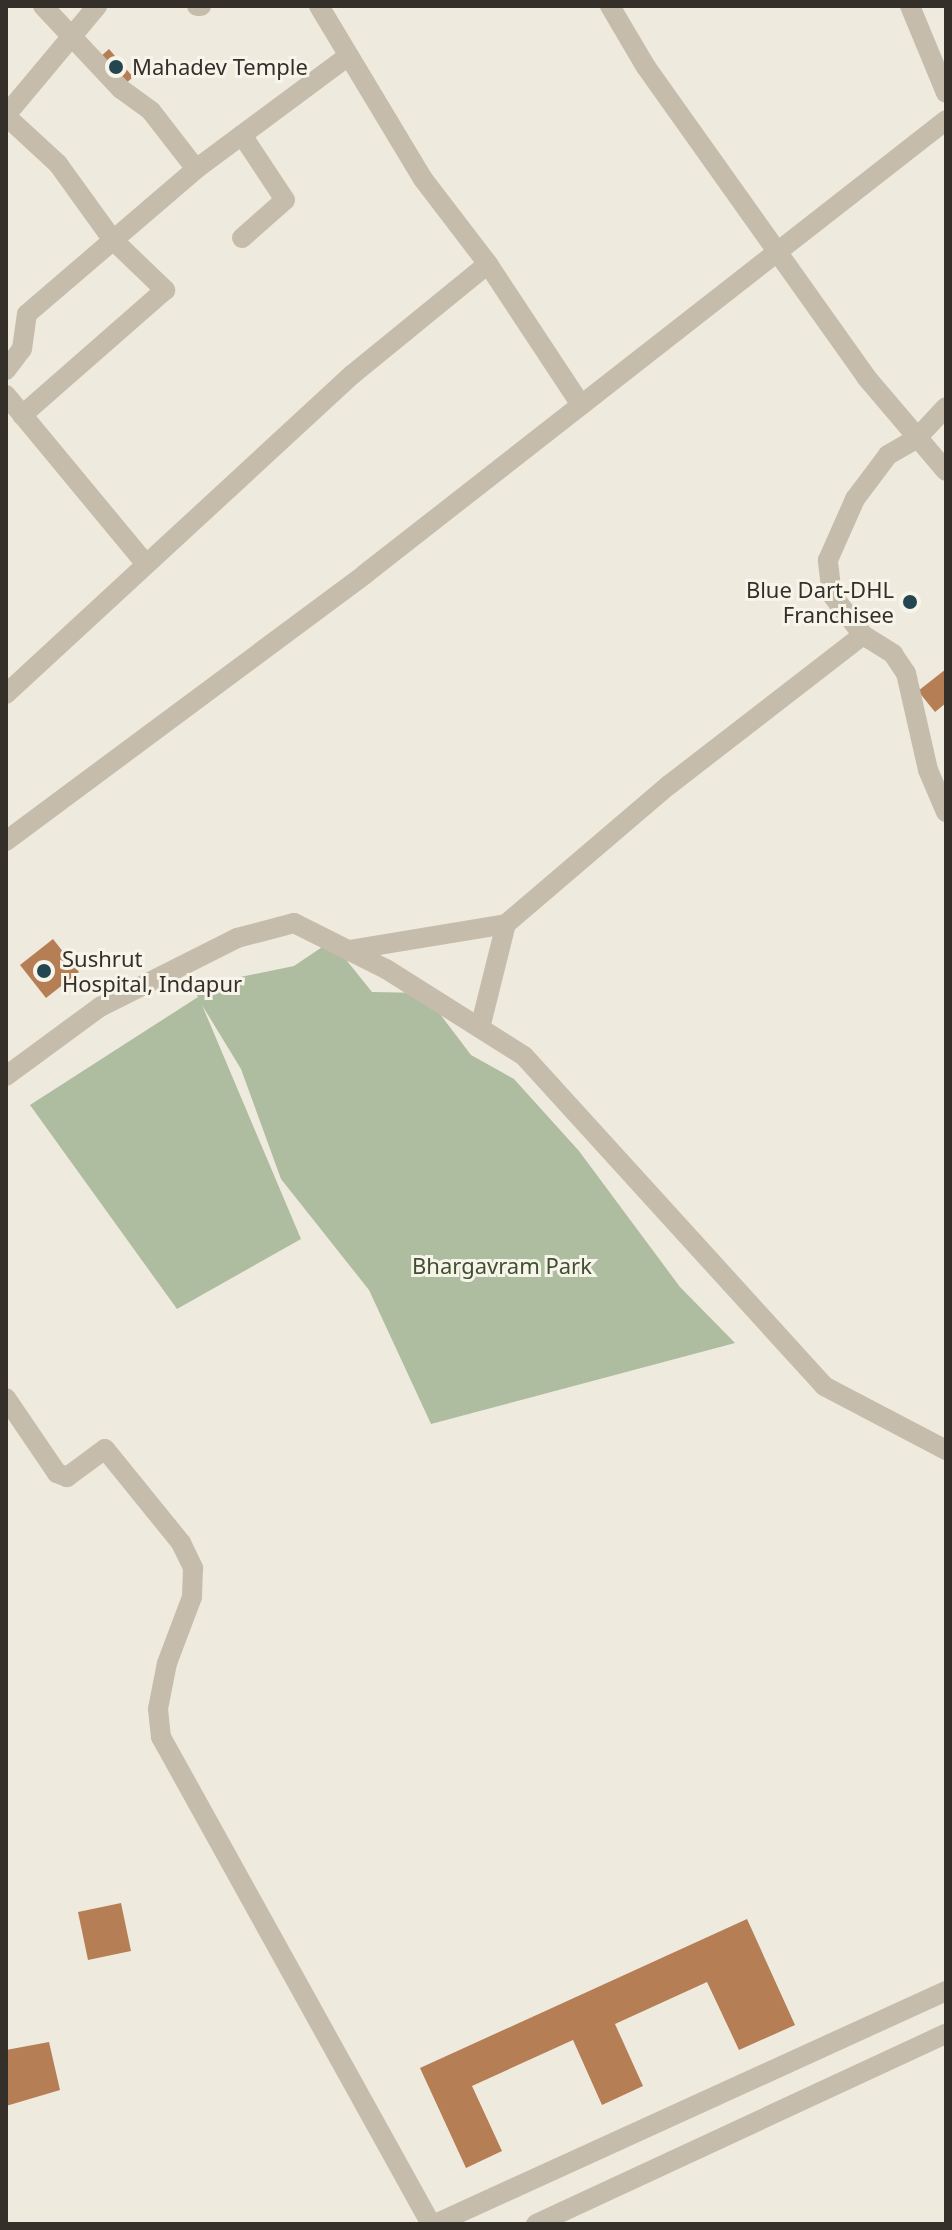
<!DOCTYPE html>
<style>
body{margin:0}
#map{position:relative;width:952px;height:2230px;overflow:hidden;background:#efeade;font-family:"Noto Sans",sans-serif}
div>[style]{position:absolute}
.green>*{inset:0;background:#aebca0}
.building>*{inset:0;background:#b67e55}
.minor>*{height:20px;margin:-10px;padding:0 10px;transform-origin:10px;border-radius:10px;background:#c6bcab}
.dots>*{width:22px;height:22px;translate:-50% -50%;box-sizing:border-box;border:4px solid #f7f4ea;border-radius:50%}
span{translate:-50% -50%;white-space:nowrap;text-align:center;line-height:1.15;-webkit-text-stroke:6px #f7f4ea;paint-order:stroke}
.poi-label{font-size:22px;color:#352f2a}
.left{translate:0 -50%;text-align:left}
.right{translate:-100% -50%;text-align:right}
.park-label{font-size:22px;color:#3f5031}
.frame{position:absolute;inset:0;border:8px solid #352f2a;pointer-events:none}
</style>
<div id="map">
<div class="green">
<div style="clip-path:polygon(331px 941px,372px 992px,424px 993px,471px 1055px,514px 1079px,579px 1151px,680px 1287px,735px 1343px,431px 1424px,369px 1290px,281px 1179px,241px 1069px,202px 1005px,301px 1239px,177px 1309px,30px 1105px,198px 997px,192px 987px,294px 966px)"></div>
</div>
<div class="building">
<div style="clip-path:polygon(109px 49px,133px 77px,123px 86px,99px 58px)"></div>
<div style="clip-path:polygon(946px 669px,946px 703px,935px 712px,918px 691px)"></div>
<div style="clip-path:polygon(53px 939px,79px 972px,46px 998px,20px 965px)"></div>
<div style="clip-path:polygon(121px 1903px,131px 1951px,88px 1960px,78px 1912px)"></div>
<div style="clip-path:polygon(747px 1919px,795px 2025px,739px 2050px,707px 1982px,615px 2024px,643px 2086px,602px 2105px,573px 2040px,472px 2086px,502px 2151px,466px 2168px,420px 2068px)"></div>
<div style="clip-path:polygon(49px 2042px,60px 2090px,6px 2106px,6px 2050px)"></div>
</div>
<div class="minor">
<div style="left:43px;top:6px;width:114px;rotate:46.8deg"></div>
<div style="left:121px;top:89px;width:37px;rotate:36deg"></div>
<div style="left:151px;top:111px;width:73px;rotate:52.2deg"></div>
<div style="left:197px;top:6px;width:4px"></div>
<div style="left:319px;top:6px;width:202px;rotate:59deg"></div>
<div style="left:423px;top:179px;width:107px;rotate:52.6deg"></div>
<div style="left:488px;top:264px;width:169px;rotate:56.6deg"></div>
<div style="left:610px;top:6px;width:71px;rotate:59.5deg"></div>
<div style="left:646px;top:67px;width:380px;rotate:54.6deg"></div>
<div style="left:866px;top:377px;width:123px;rotate:49.6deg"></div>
<div style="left:910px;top:6px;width:94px;rotate:67.5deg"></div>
<div style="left:6px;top:115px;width:142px;rotate:-50.1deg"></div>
<div style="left:6px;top:116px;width:71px;rotate:42.7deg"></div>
<div style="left:58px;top:164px;width:92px;rotate:54.2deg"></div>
<div style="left:112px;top:239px;width:74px;rotate:43.9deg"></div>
<div style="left:165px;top:290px;width:190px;rotate:138.8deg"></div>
<div style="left:242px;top:238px;width:57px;rotate:-41.5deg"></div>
<div style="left:285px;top:200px;width:78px;rotate:-123.5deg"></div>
<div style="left:6px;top:370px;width:26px;rotate:-53deg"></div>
<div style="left:22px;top:349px;width:35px;rotate:-82deg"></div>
<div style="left:27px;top:314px;width:223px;rotate:-40.6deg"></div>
<div style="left:196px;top:169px;width:188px;rotate:-36.6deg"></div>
<div style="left:6px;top:395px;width:219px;rotate:50.4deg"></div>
<div style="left:863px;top:635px;width:36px;rotate:32deg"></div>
<div style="left:893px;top:654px;width:23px;rotate:56deg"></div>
<div style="left:906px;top:673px;width:99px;rotate:77.2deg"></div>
<div style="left:928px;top:770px;width:46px;rotate:66.8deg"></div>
<div style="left:6px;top:694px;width:472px;rotate:-42.7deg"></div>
<div style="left:353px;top:374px;width:174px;rotate:-39.2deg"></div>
<div style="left:6px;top:841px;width:447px;rotate:-36.6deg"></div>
<div style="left:365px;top:574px;width:737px;rotate:-38deg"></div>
<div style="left:349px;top:950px;width:159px;rotate:-9.4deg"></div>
<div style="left:480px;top:1028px;width:107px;rotate:-76deg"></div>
<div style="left:506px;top:924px;width:214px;rotate:-40.5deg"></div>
<div style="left:669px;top:785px;width:245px;rotate:-37.7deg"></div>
<div style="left:863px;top:635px;width:51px;rotate:-127.8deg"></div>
<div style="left:832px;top:595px;width:35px;rotate:-97deg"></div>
<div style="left:828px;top:560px;width:67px;rotate:-66.1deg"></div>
<div style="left:855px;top:499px;width:55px;rotate:-53.1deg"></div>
<div style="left:888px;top:455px;width:34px;rotate:-30deg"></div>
<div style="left:917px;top:438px;width:42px;rotate:-46.9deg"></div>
<div style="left:6px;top:1076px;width:117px;rotate:-36.3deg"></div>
<div style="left:100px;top:1007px;width:153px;rotate:-26.7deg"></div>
<div style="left:237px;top:938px;width:59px;rotate:-14.7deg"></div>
<div style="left:294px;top:923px;width:103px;rotate:26.6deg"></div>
<div style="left:386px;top:969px;width:163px;rotate:32.2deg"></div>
<div style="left:524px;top:1056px;width:446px;rotate:47.7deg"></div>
<div style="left:824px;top:1386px;width:138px;rotate:27.7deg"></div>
<div style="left:6px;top:1398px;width:91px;rotate:55.8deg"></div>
<div style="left:57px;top:1473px;width:11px;rotate:22deg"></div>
<div style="left:67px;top:1477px;width:47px;rotate:-36.4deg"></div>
<div style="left:105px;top:1449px;width:121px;rotate:51deg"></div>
<div style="left:181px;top:1543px;width:28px;rotate:64deg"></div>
<div style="left:193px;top:1568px;width:29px;rotate:92deg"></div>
<div style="left:192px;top:1597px;width:71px;rotate:110.7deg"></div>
<div style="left:167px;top:1663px;width:47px;rotate:101.1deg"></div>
<div style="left:158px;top:1709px;width:28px;rotate:84deg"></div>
<div style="left:161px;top:1737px;width:557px;rotate:61deg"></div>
<div style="left:435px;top:2224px;width:562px;rotate:-24.51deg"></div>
<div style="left:536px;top:2224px;width:452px;rotate:-24.9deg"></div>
</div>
<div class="dots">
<div style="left:116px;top:67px;background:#244651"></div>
<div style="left:910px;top:602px;background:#244651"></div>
<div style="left:44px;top:971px;background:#244651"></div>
</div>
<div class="poi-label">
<span class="left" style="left:132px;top:67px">Mahadev Temple</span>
<span class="right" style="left:894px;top:602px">Blue Dart-DHL<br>Franchisee</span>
<span class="left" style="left:62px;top:971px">Sushrut<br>Hospital, Indapur</span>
</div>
<div class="park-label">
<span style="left:502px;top:1266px">Bhargavram Park</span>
</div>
<div class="frame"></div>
</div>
